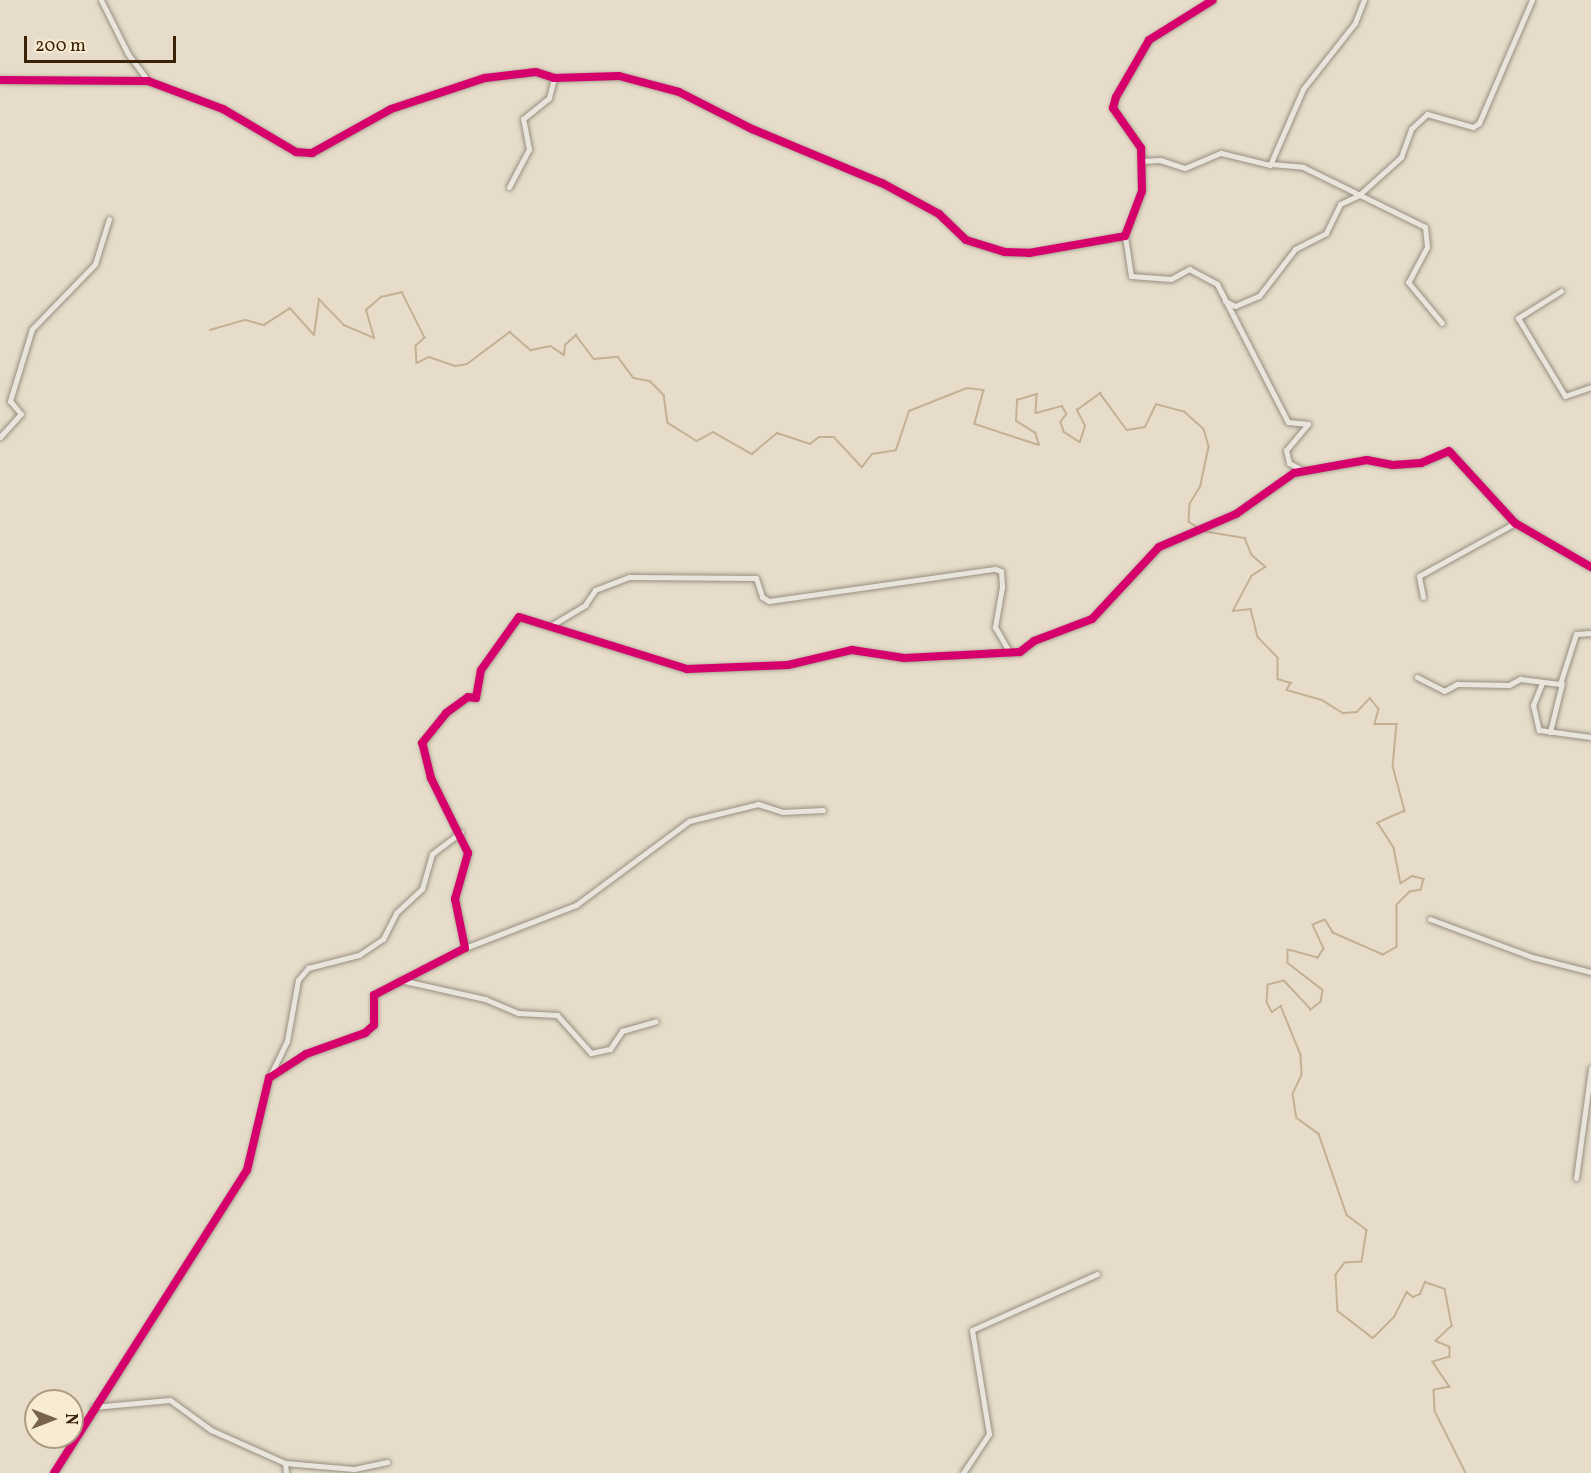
<!DOCTYPE html>
<style>
body{margin:0}
#map{position:relative;width:1591px;height:1473px;overflow:hidden;background:#e6dcc9;font-family:Vollkorn,serif}
div>[style]{position:absolute}
.stream>*{height:1.5px;margin:-0.75px;padding:0 0.75px;transform-origin:0.75px;border-radius:0.75px;background:#c4b194}
.roads{filter:drop-shadow(0 0 2px #988f81) drop-shadow(0 0 2px #988f81)}
.minor>*{height:5px;margin:-2.5px;padding:0 2.5px;transform-origin:2.5px;border-radius:2.5px;background:#eae5dc}
.cycleway>*{height:8px;margin:-4px;padding:0 4px;transform-origin:4px;border-radius:4px;background:#d6006c}
span{translate:-50% -50%;white-space:nowrap;text-align:center;line-height:1.15;-webkit-text-stroke:4.5px #f7ebd3;paint-order:stroke}
.north{position:absolute;left:24px;top:1389px;width:60px;height:60px;box-sizing:border-box;background:#f7ebd3;border:2px solid #ac9b81;border-radius:50%;rotate:90deg;font-size:16px;font-weight:700;line-height:24px;text-align:center;color:#3c2207}
.north::after{content:'';display:block;margin:auto;width:21px;height:27px;background:#78634b;clip-path:polygon(50% 0,100% 100%,50% 72%,0 100%)}
.scale{position:absolute;left:24px;top:36px;width:152px;height:27px;box-sizing:border-box;border:3px solid #3c2207;border-top:0;padding-left:8px;font-size:18px;line-height:21px;white-space:nowrap;color:#3c2207;-webkit-text-stroke:4px #f7ebd3;paint-order:stroke}
</style>
<div id="map">
<div class="stream">
<div style="left:210px;top:330px;width:37px;rotate:-16deg"></div>
<div style="left:246px;top:320px;width:19px;rotate:16deg"></div>
<div style="left:264px;top:325px;width:31px;rotate:-33deg"></div>
<div style="left:290px;top:308px;width:36px;rotate:48deg"></div>
<div style="left:314px;top:335px;width:36px;rotate:-82deg"></div>
<div style="left:319px;top:299px;width:36px;rotate:46deg"></div>
<div style="left:344px;top:325px;width:33px;rotate:23deg"></div>
<div style="left:374px;top:338px;width:29px;rotate:-106deg"></div>
<div style="left:366px;top:310px;width:20px;rotate:-41deg"></div>
<div style="left:381px;top:297px;width:22px;rotate:-13deg"></div>
<div style="left:402px;top:292px;width:51px;rotate:63.4deg"></div>
<div style="left:425px;top:338px;width:12px;rotate:138deg"></div>
<div style="left:416px;top:346px;width:17px;rotate:87deg"></div>
<div style="left:417px;top:363px;width:13px;rotate:-27deg"></div>
<div style="left:429px;top:357px;width:28px;rotate:19deg"></div>
<div style="left:455px;top:366px;width:12px;rotate:-9deg"></div>
<div style="left:467px;top:364px;width:54px;rotate:-36.7deg"></div>
<div style="left:510px;top:332px;width:28px;rotate:41deg"></div>
<div style="left:531px;top:350px;width:20px;rotate:-11deg"></div>
<div style="left:551px;top:346px;width:16px;rotate:35deg"></div>
<div style="left:564px;top:355px;width:10px;rotate:-84deg"></div>
<div style="left:565px;top:345px;width:15px;rotate:-42deg"></div>
<div style="left:576px;top:335px;width:30px;rotate:53deg"></div>
<div style="left:594px;top:359px;width:24px;rotate:-5deg"></div>
<div style="left:618px;top:357px;width:26px;rotate:53deg"></div>
<div style="left:634px;top:378px;width:16px;rotate:11deg"></div>
<div style="left:650px;top:381px;width:20px;rotate:45deg"></div>
<div style="left:664px;top:395px;width:28px;rotate:82deg"></div>
<div style="left:668px;top:423px;width:34px;rotate:32deg"></div>
<div style="left:697px;top:441px;width:18px;rotate:-29deg"></div>
<div style="left:713px;top:432px;width:45px;rotate:29.4deg"></div>
<div style="left:752px;top:454px;width:33px;rotate:-40deg"></div>
<div style="left:777px;top:433px;width:35px;rotate:18deg"></div>
<div style="left:810px;top:444px;width:11px;rotate:-38deg"></div>
<div style="left:819px;top:437px;width:15px"></div>
<div style="left:834px;top:437px;width:41px;rotate:47deg"></div>
<div style="left:862px;top:467px;width:16px;rotate:-52deg"></div>
<div style="left:872px;top:454px;width:24px;rotate:-9deg"></div>
<div style="left:896px;top:450px;width:41px;rotate:-71.6deg"></div>
<div style="left:909px;top:411px;width:62px;rotate:-21.6deg"></div>
<div style="left:967px;top:388px;width:17px;rotate:7deg"></div>
<div style="left:984px;top:390px;width:35px;rotate:105deg"></div>
<div style="left:975px;top:424px;width:67px;rotate:18.2deg"></div>
<div style="left:1039px;top:445px;width:13px;rotate:-108deg"></div>
<div style="left:1035px;top:433px;width:22px;rotate:-148deg"></div>
<div style="left:1016px;top:421px;width:21px;rotate:-87deg"></div>
<div style="left:1017px;top:400px;width:21px;rotate:-17deg"></div>
<div style="left:1037px;top:394px;width:19px;rotate:93deg"></div>
<div style="left:1036px;top:413px;width:27px;rotate:-15deg"></div>
<div style="left:1062px;top:406px;width:9px;rotate:58deg"></div>
<div style="left:1067px;top:414px;width:10px;rotate:127deg"></div>
<div style="left:1061px;top:422px;width:10px;rotate:73deg"></div>
<div style="left:1064px;top:432px;width:19px;rotate:32deg"></div>
<div style="left:1080px;top:442px;width:17px;rotate:-73deg"></div>
<div style="left:1085px;top:426px;width:18px;rotate:-117deg"></div>
<div style="left:1077px;top:410px;width:29px;rotate:-36deg"></div>
<div style="left:1100px;top:393px;width:46px;rotate:53.9deg"></div>
<div style="left:1127px;top:430px;width:18px;rotate:-9deg"></div>
<div style="left:1145px;top:427px;width:25px;rotate:-64deg"></div>
<div style="left:1156px;top:404px;width:30px;rotate:15deg"></div>
<div style="left:1185px;top:412px;width:25px;rotate:42deg"></div>
<div style="left:1204px;top:429px;width:19px;rotate:74deg"></div>
<div style="left:1209px;top:447px;width:40px;rotate:102deg"></div>
<div style="left:1201px;top:486px;width:21px;rotate:121deg"></div>
<div style="left:1190px;top:504px;width:18px;rotate:93deg"></div>
<div style="left:1189px;top:522px;width:12px;rotate:31deg"></div>
<div style="left:1203px;top:531px;width:43px;rotate:9.5deg"></div>
<div style="left:1245px;top:538px;width:18px;rotate:68deg"></div>
<div style="left:1252px;top:555px;width:18px;rotate:41deg"></div>
<div style="left:1266px;top:567px;width:17px;rotate:147deg"></div>
<div style="left:1252px;top:576px;width:40px;rotate:118deg"></div>
<div style="left:1233px;top:611px;width:18px;rotate:-6deg"></div>
<div style="left:1251px;top:609px;width:29px;rotate:76deg"></div>
<div style="left:1258px;top:637px;width:29px;rotate:46deg"></div>
<div style="left:1278px;top:658px;width:21px;rotate:90deg"></div>
<div style="left:1278px;top:679px;width:14px;rotate:17deg"></div>
<div style="left:1291px;top:683px;width:8px;rotate:120deg"></div>
<div style="left:1287px;top:690px;width:36px;rotate:16deg"></div>
<div style="left:1322px;top:700px;width:25px;rotate:32deg"></div>
<div style="left:1343px;top:713px;width:14px;rotate:-4deg"></div>
<div style="left:1357px;top:712px;width:19px;rotate:-47deg"></div>
<div style="left:1370px;top:698px;width:14px;rotate:51deg"></div>
<div style="left:1379px;top:709px;width:16px;rotate:105deg"></div>
<div style="left:1375px;top:724px;width:22px"></div>
<div style="left:1397px;top:724px;width:42px;rotate:95.4deg"></div>
<div style="left:1393px;top:766px;width:47px;rotate:75.1deg"></div>
<div style="left:1405px;top:811px;width:30px;rotate:156deg"></div>
<div style="left:1378px;top:823px;width:30px;rotate:57deg"></div>
<div style="left:1394px;top:848px;width:36px;rotate:79deg"></div>
<div style="left:1401px;top:883px;width:13px;rotate:-32deg"></div>
<div style="left:1412px;top:876px;width:12px;rotate:14deg"></div>
<div style="left:1424px;top:879px;width:11px;rotate:105deg"></div>
<div style="left:1421px;top:890px;width:11px;rotate:170deg"></div>
<div style="left:1410px;top:892px;width:18px;rotate:135deg"></div>
<div style="left:1397px;top:905px;width:42px;rotate:90deg"></div>
<div style="left:1397px;top:947px;width:16px;rotate:150deg"></div>
<div style="left:1383px;top:955px;width:55px;rotate:-156.3deg"></div>
<div style="left:1333px;top:933px;width:15px;rotate:-122deg"></div>
<div style="left:1325px;top:920px;width:13px;rotate:157deg"></div>
<div style="left:1313px;top:925px;width:26px;rotate:65deg"></div>
<div style="left:1324px;top:949px;width:11px;rotate:124deg"></div>
<div style="left:1318px;top:958px;width:31px;rotate:-165deg"></div>
<div style="left:1288px;top:950px;width:13px;rotate:90deg"></div>
<div style="left:1288px;top:963px;width:44px;rotate:37.6deg"></div>
<div style="left:1323px;top:990px;width:12px;rotate:99deg"></div>
<div style="left:1321px;top:1002px;width:13px;rotate:141deg"></div>
<div style="left:1311px;top:1010px;width:40px;rotate:-133deg"></div>
<div style="left:1284px;top:981px;width:16px;rotate:166deg"></div>
<div style="left:1268px;top:985px;width:17px;rotate:93deg"></div>
<div style="left:1267px;top:1002px;width:11px;rotate:63deg"></div>
<div style="left:1272px;top:1012px;width:11px;rotate:-34deg"></div>
<div style="left:1281px;top:1006px;width:53px;rotate:67.8deg"></div>
<div style="left:1301px;top:1055px;width:20px;rotate:87deg"></div>
<div style="left:1302px;top:1075px;width:21px;rotate:115deg"></div>
<div style="left:1293px;top:1094px;width:24px;rotate:81deg"></div>
<div style="left:1297px;top:1118px;width:27px;rotate:36deg"></div>
<div style="left:1319px;top:1134px;width:86px;rotate:70.9deg"></div>
<div style="left:1347px;top:1215px;width:25px;rotate:37deg"></div>
<div style="left:1367px;top:1230px;width:32px;rotate:99deg"></div>
<div style="left:1362px;top:1262px;width:17px;rotate:177deg"></div>
<div style="left:1345px;top:1263px;width:15px;rotate:127deg"></div>
<div style="left:1336px;top:1275px;width:36px;rotate:87deg"></div>
<div style="left:1338px;top:1311px;width:44px;rotate:37.6deg"></div>
<div style="left:1373px;top:1338px;width:30px;rotate:-45deg"></div>
<div style="left:1394px;top:1317px;width:28px;rotate:-63deg"></div>
<div style="left:1407px;top:1292px;width:8px;rotate:40deg"></div>
<div style="left:1413px;top:1297px;width:8px;rotate:-23deg"></div>
<div style="left:1420px;top:1294px;width:13px;rotate:-67deg"></div>
<div style="left:1425px;top:1282px;width:21px;rotate:19deg"></div>
<div style="left:1445px;top:1289px;width:38px;rotate:79deg"></div>
<div style="left:1452px;top:1326px;width:22px;rotate:137deg"></div>
<div style="left:1436px;top:1341px;width:15px;rotate:23deg"></div>
<div style="left:1450px;top:1347px;width:10px;rotate:90deg"></div>
<div style="left:1450px;top:1357px;width:18px;rotate:164deg"></div>
<div style="left:1433px;top:1362px;width:30px;rotate:56deg"></div>
<div style="left:1450px;top:1387px;width:16px;rotate:169deg"></div>
<div style="left:1434px;top:1390px;width:21px;rotate:87deg"></div>
<div style="left:1435px;top:1411px;width:69px;rotate:63.4deg"></div>
</div>
<div class="roads">
<div class="minor">
<div style="left:101px;top:0;width:60px;rotate:63.4deg"></div>
<div style="left:128px;top:54px;width:34px;rotate:53deg"></div>
<div style="left:0;top:80px;width:148px;rotate:0.4deg"></div>
<div style="left:148px;top:81px;width:80px;rotate:20.5deg"></div>
<div style="left:223px;top:109px;width:85px;rotate:30.5deg"></div>
<div style="left:296px;top:152px;width:16px;rotate:4deg"></div>
<div style="left:312px;top:153px;width:90px;rotate:-29.1deg"></div>
<div style="left:391px;top:109px;width:99px;rotate:-18.3deg"></div>
<div style="left:485px;top:78px;width:51px;rotate:-6.7deg"></div>
<div style="left:536px;top:72px;width:19px;rotate:18deg"></div>
<div style="left:554px;top:78px;width:65px;rotate:-1.8deg"></div>
<div style="left:619px;top:76px;width:62px;rotate:14.9deg"></div>
<div style="left:679px;top:92px;width:82px;rotate:26.9deg"></div>
<div style="left:752px;top:129px;width:141px;rotate:22.6deg"></div>
<div style="left:882px;top:183px;width:65px;rotate:28.5deg"></div>
<div style="left:939px;top:214px;width:37px;rotate:44deg"></div>
<div style="left:966px;top:240px;width:41px;rotate:17.1deg"></div>
<div style="left:1005px;top:252px;width:24px;rotate:2deg"></div>
<div style="left:1029px;top:253px;width:97px;rotate:-10deg"></div>
<div style="left:1125px;top:236px;width:48px;rotate:-69.3deg"></div>
<div style="left:1142px;top:191px;width:43px;rotate:-91.3deg"></div>
<div style="left:1141px;top:148px;width:49px;rotate:-125deg"></div>
<div style="left:1113px;top:108px;width:11px;rotate:-75deg"></div>
<div style="left:1116px;top:97px;width:66px;rotate:-59.9deg"></div>
<div style="left:1149px;top:40px;width:75px;rotate:-32deg"></div>
<div style="left:1141px;top:161px;width:19px;rotate:-3deg"></div>
<div style="left:1160px;top:160px;width:26px;rotate:18deg"></div>
<div style="left:1185px;top:168px;width:39px;rotate:-23deg"></div>
<div style="left:1221px;top:153px;width:50px;rotate:13.8deg"></div>
<div style="left:1270px;top:165px;width:83px;rotate:-66.5deg"></div>
<div style="left:1303px;top:89px;width:84px;rotate:-51.8deg"></div>
<div style="left:1355px;top:23px;width:25px;rotate:-69deg"></div>
<div style="left:1271px;top:164px;width:32px;rotate:5deg"></div>
<div style="left:1303px;top:167px;width:136px;rotate:26.2deg"></div>
<div style="left:1425px;top:227px;width:20px;rotate:84deg"></div>
<div style="left:1427px;top:247px;width:40px;rotate:118deg"></div>
<div style="left:1408px;top:282px;width:53px;rotate:50.3deg"></div>
<div style="left:509px;top:187px;width:43px;rotate:-62.2deg"></div>
<div style="left:529px;top:149px;width:31px;rotate:-101deg"></div>
<div style="left:523px;top:119px;width:33px;rotate:-39deg"></div>
<div style="left:549px;top:98px;width:21px;rotate:-76deg"></div>
<div style="left:1125px;top:236px;width:40px;rotate:81.5deg"></div>
<div style="left:1131px;top:276px;width:40px;rotate:4.3deg"></div>
<div style="left:1171px;top:279px;width:21px;rotate:-29deg"></div>
<div style="left:1189px;top:269px;width:32px;rotate:28deg"></div>
<div style="left:1217px;top:284px;width:155px;rotate:62.8deg"></div>
<div style="left:1288px;top:422px;width:20px;rotate:6deg"></div>
<div style="left:1308px;top:424px;width:34px;rotate:130deg"></div>
<div style="left:1286px;top:450px;width:13px;rotate:77deg"></div>
<div style="left:1289px;top:463px;width:15px;rotate:28deg"></div>
<div style="left:1561px;top:291px;width:51px;rotate:147.9deg"></div>
<div style="left:1518px;top:318px;width:91px;rotate:58.9deg"></div>
<div style="left:1565px;top:396px;width:28px;rotate:-19deg"></div>
<div style="left:1225px;top:301px;width:11px;rotate:27deg"></div>
<div style="left:1235px;top:306px;width:26px;rotate:-23deg"></div>
<div style="left:1259px;top:296px;width:59px;rotate:-52.5deg"></div>
<div style="left:1295px;top:249px;width:35px;rotate:-27deg"></div>
<div style="left:1326px;top:233px;width:32px;rotate:-64deg"></div>
<div style="left:1340px;top:204px;width:21px;rotate:-25deg"></div>
<div style="left:1359px;top:195px;width:57px;rotate:-42.1deg"></div>
<div style="left:1401px;top:157px;width:30px;rotate:-70deg"></div>
<div style="left:1411px;top:129px;width:22px;rotate:-43deg"></div>
<div style="left:1427px;top:114px;width:48px;rotate:15.8deg"></div>
<div style="left:1473px;top:127px;width:7px;rotate:-34deg"></div>
<div style="left:1479px;top:123px;width:134px;rotate:-66.7deg"></div>
<div style="left:0;top:437px;width:31px;rotate:-48deg"></div>
<div style="left:21px;top:414px;width:17px;rotate:-130deg"></div>
<div style="left:10px;top:401px;width:75px;rotate:-73deg"></div>
<div style="left:32px;top:329px;width:91px;rotate:-45.9deg"></div>
<div style="left:95px;top:264px;width:47px;rotate:-72.7deg"></div>
<div style="left:1423px;top:597px;width:21px;rotate:-101deg"></div>
<div style="left:1419px;top:576px;width:110px;rotate:-28.9deg"></div>
<div style="left:552px;top:625px;width:39px;rotate:-31deg"></div>
<div style="left:585px;top:605px;width:18px;rotate:-56deg"></div>
<div style="left:595px;top:590px;width:36px;rotate:-21deg"></div>
<div style="left:629px;top:577px;width:127px;rotate:0.5deg"></div>
<div style="left:756px;top:578px;width:20px;rotate:72deg"></div>
<div style="left:762px;top:597px;width:8px;rotate:30deg"></div>
<div style="left:769px;top:601px;width:228px;rotate:-8.1deg"></div>
<div style="left:995px;top:569px;width:6px;rotate:18deg"></div>
<div style="left:1001px;top:571px;width:16px;rotate:86deg"></div>
<div style="left:1002px;top:587px;width:41px;rotate:99.9deg"></div>
<div style="left:995px;top:627px;width:28px;rotate:60deg"></div>
<div style="left:1417px;top:677px;width:30px;rotate:27deg"></div>
<div style="left:1444px;top:691px;width:15px;rotate:-28deg"></div>
<div style="left:1457px;top:684px;width:52px;rotate:1.1deg"></div>
<div style="left:1509px;top:685px;width:13px;rotate:-29deg"></div>
<div style="left:1520px;top:679px;width:40px;rotate:7.1deg"></div>
<div style="left:1560px;top:684px;width:52px;rotate:-72.3deg"></div>
<div style="left:1576px;top:634px;width:15px;rotate:-4deg"></div>
<div style="left:1542px;top:683px;width:24px;rotate:112deg"></div>
<div style="left:1533px;top:705px;width:26px;rotate:77deg"></div>
<div style="left:1539px;top:730px;width:52px;rotate:7.7deg"></div>
<div style="left:1550px;top:732px;width:50px;rotate:-76.2deg"></div>
<div style="left:1430px;top:919px;width:109px;rotate:20.4deg"></div>
<div style="left:1532px;top:957px;width:61px;rotate:14.3deg"></div>
<div style="left:465px;top:948px;width:119px;rotate:-21.2deg"></div>
<div style="left:576px;top:905px;width:141px;rotate:-36.6deg"></div>
<div style="left:689px;top:821px;width:71px;rotate:-13.8deg"></div>
<div style="left:758px;top:804px;width:25px;rotate:18deg"></div>
<div style="left:782px;top:812px;width:41px;rotate:-2.8deg"></div>
<div style="left:400px;top:980px;width:87px;rotate:12.6deg"></div>
<div style="left:485px;top:999px;width:36px;rotate:23deg"></div>
<div style="left:518px;top:1013px;width:39px;rotate:3deg"></div>
<div style="left:557px;top:1015px;width:51px;rotate:48.2deg"></div>
<div style="left:591px;top:1053px;width:19px;rotate:-12deg"></div>
<div style="left:610px;top:1049px;width:22px;rotate:-56deg"></div>
<div style="left:622px;top:1031px;width:35px;rotate:-16deg"></div>
<div style="left:269px;top:1078px;width:41px;rotate:-64.1deg"></div>
<div style="left:287px;top:1041px;width:62px;rotate:-79.8deg"></div>
<div style="left:298px;top:980px;width:16px;rotate:-50deg"></div>
<div style="left:308px;top:968px;width:53px;rotate:-14.3deg"></div>
<div style="left:359px;top:955px;width:29px;rotate:-34deg"></div>
<div style="left:383px;top:939px;width:29px;rotate:-63deg"></div>
<div style="left:396px;top:913px;width:35px;rotate:-43deg"></div>
<div style="left:422px;top:889px;width:36px;rotate:-74deg"></div>
<div style="left:432px;top:854px;width:36px;rotate:-37deg"></div>
<div style="left:1576px;top:1178px;width:111px;rotate:-82.2deg"></div>
<div style="left:93px;top:1407px;width:77px;rotate:-5.2deg"></div>
<div style="left:170px;top:1400px;width:51px;rotate:36.2deg"></div>
<div style="left:211px;top:1430px;width:81px;rotate:24deg"></div>
<div style="left:285px;top:1463px;width:69px;rotate:5deg"></div>
<div style="left:354px;top:1469px;width:34px;rotate:-12deg"></div>
<div style="left:285px;top:1463px;width:10px;rotate:84deg"></div>
<div style="left:54px;top:1473px;width:359px;rotate:-57.5deg"></div>
<div style="left:247px;top:1170px;width:95px;rotate:-76.6deg"></div>
<div style="left:269px;top:1078px;width:44px;rotate:-33deg"></div>
<div style="left:306px;top:1054px;width:63px;rotate:-19.6deg"></div>
<div style="left:365px;top:1033px;width:12px;rotate:-42deg"></div>
<div style="left:374px;top:1025px;width:30px;rotate:-90deg"></div>
<div style="left:374px;top:995px;width:102px;rotate:-27.3deg"></div>
<div style="left:465px;top:948px;width:50px;rotate:-101.5deg"></div>
<div style="left:455px;top:899px;width:48px;rotate:-74.2deg"></div>
<div style="left:468px;top:853px;width:84px;rotate:-116.3deg"></div>
<div style="left:431px;top:778px;width:36px;rotate:-104deg"></div>
<div style="left:422px;top:743px;width:38px;rotate:-51deg"></div>
<div style="left:446px;top:713px;width:27px;rotate:-36deg"></div>
<div style="left:468px;top:697px;width:8px;rotate:7deg"></div>
<div style="left:476px;top:698px;width:28px;rotate:-80deg"></div>
<div style="left:481px;top:670px;width:65px;rotate:-54.4deg"></div>
<div style="left:519px;top:617px;width:176px;rotate:17.2deg"></div>
<div style="left:687px;top:669px;width:101px;rotate:-2.3deg"></div>
<div style="left:788px;top:665px;width:66px;rotate:-13.2deg"></div>
<div style="left:852px;top:650px;width:53px;rotate:8.7deg"></div>
<div style="left:904px;top:658px;width:116px;rotate:-3deg"></div>
<div style="left:1020px;top:652px;width:18px;rotate:-38deg"></div>
<div style="left:1034px;top:641px;width:62px;rotate:-20.8deg"></div>
<div style="left:1092px;top:619px;width:98px;rotate:-47.1deg"></div>
<div style="left:1159px;top:547px;width:84px;rotate:-23.2deg"></div>
<div style="left:1236px;top:514px;width:71px;rotate:-35.3deg"></div>
<div style="left:1294px;top:473px;width:74px;rotate:-10.1deg"></div>
<div style="left:1367px;top:460px;width:26px;rotate:11deg"></div>
<div style="left:1393px;top:465px;width:28px;rotate:-4deg"></div>
<div style="left:1421px;top:463px;width:30px;rotate:-23deg"></div>
<div style="left:1449px;top:451px;width:98px;rotate:47.5deg"></div>
<div style="left:1515px;top:523px;width:88px;rotate:30.1deg"></div>
<div style="left:963px;top:1473px;width:47px;rotate:-56.3deg"></div>
<div style="left:989px;top:1434px;width:105px;rotate:-99.3deg"></div>
<div style="left:972px;top:1330px;width:137px;rotate:-24.1deg"></div>
</div>
</div>
<div class="cycleway">
<div style="left:0;top:80px;width:148px;rotate:0.4deg"></div>
<div style="left:148px;top:81px;width:80px;rotate:20.5deg"></div>
<div style="left:223px;top:109px;width:85px;rotate:30.5deg"></div>
<div style="left:296px;top:152px;width:16px;rotate:4deg"></div>
<div style="left:312px;top:153px;width:90px;rotate:-29.1deg"></div>
<div style="left:391px;top:109px;width:99px;rotate:-18.3deg"></div>
<div style="left:485px;top:78px;width:51px;rotate:-6.7deg"></div>
<div style="left:536px;top:72px;width:19px;rotate:18deg"></div>
<div style="left:554px;top:78px;width:65px;rotate:-1.8deg"></div>
<div style="left:619px;top:76px;width:62px;rotate:14.9deg"></div>
<div style="left:679px;top:92px;width:82px;rotate:26.9deg"></div>
<div style="left:752px;top:129px;width:141px;rotate:22.6deg"></div>
<div style="left:882px;top:183px;width:65px;rotate:28.5deg"></div>
<div style="left:939px;top:214px;width:37px;rotate:44deg"></div>
<div style="left:966px;top:240px;width:41px;rotate:17.1deg"></div>
<div style="left:1005px;top:252px;width:24px;rotate:2deg"></div>
<div style="left:1029px;top:253px;width:97px;rotate:-10deg"></div>
<div style="left:1125px;top:236px;width:48px;rotate:-69.3deg"></div>
<div style="left:1142px;top:191px;width:43px;rotate:-91.3deg"></div>
<div style="left:1141px;top:148px;width:49px;rotate:-125deg"></div>
<div style="left:1113px;top:108px;width:11px;rotate:-75deg"></div>
<div style="left:1116px;top:97px;width:66px;rotate:-59.9deg"></div>
<div style="left:1149px;top:40px;width:75px;rotate:-32deg"></div>
<div style="left:54px;top:1473px;width:359px;rotate:-57.5deg"></div>
<div style="left:247px;top:1170px;width:95px;rotate:-76.6deg"></div>
<div style="left:269px;top:1078px;width:44px;rotate:-33deg"></div>
<div style="left:306px;top:1054px;width:63px;rotate:-19.6deg"></div>
<div style="left:365px;top:1033px;width:12px;rotate:-42deg"></div>
<div style="left:374px;top:1025px;width:30px;rotate:-90deg"></div>
<div style="left:374px;top:995px;width:102px;rotate:-27.3deg"></div>
<div style="left:465px;top:948px;width:50px;rotate:-101.5deg"></div>
<div style="left:455px;top:899px;width:48px;rotate:-74.2deg"></div>
<div style="left:468px;top:853px;width:84px;rotate:-116.3deg"></div>
<div style="left:431px;top:778px;width:36px;rotate:-104deg"></div>
<div style="left:422px;top:743px;width:38px;rotate:-51deg"></div>
<div style="left:446px;top:713px;width:27px;rotate:-36deg"></div>
<div style="left:468px;top:697px;width:8px;rotate:7deg"></div>
<div style="left:476px;top:698px;width:28px;rotate:-80deg"></div>
<div style="left:481px;top:670px;width:65px;rotate:-54.4deg"></div>
<div style="left:519px;top:617px;width:176px;rotate:17.2deg"></div>
<div style="left:687px;top:669px;width:101px;rotate:-2.3deg"></div>
<div style="left:788px;top:665px;width:66px;rotate:-13.2deg"></div>
<div style="left:852px;top:650px;width:53px;rotate:8.7deg"></div>
<div style="left:904px;top:658px;width:116px;rotate:-3deg"></div>
<div style="left:1020px;top:652px;width:18px;rotate:-38deg"></div>
<div style="left:1034px;top:641px;width:62px;rotate:-20.8deg"></div>
<div style="left:1092px;top:619px;width:98px;rotate:-47.1deg"></div>
<div style="left:1159px;top:547px;width:84px;rotate:-23.2deg"></div>
<div style="left:1236px;top:514px;width:71px;rotate:-35.3deg"></div>
<div style="left:1294px;top:473px;width:74px;rotate:-10.1deg"></div>
<div style="left:1367px;top:460px;width:26px;rotate:11deg"></div>
<div style="left:1393px;top:465px;width:28px;rotate:-4deg"></div>
<div style="left:1421px;top:463px;width:30px;rotate:-23deg"></div>
<div style="left:1449px;top:451px;width:98px;rotate:47.5deg"></div>
<div style="left:1515px;top:523px;width:88px;rotate:30.1deg"></div>
</div>
<div class="north">N</div>
<div class="scale">200 m</div>
</div>
